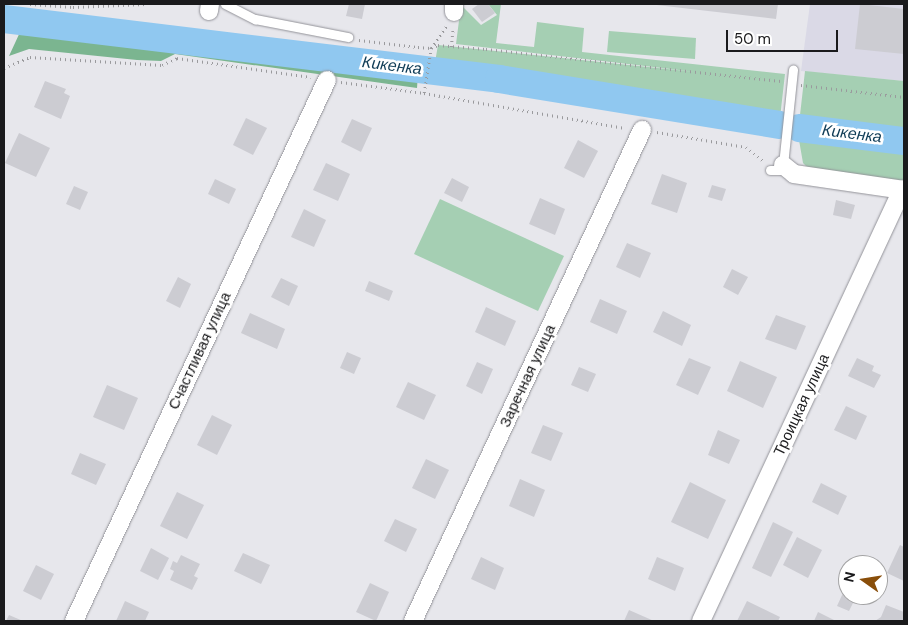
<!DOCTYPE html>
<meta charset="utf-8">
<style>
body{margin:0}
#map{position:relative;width:908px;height:625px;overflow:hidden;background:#e7e7ec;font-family:"DM Sans",sans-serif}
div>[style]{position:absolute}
.built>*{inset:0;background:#dad9e6}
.green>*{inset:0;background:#a5cfb3}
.forest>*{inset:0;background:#7bb590}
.river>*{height:28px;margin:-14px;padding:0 14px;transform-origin:14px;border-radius:14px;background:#90c8f0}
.building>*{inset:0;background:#ccccd2}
.path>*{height:2.5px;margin-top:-1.25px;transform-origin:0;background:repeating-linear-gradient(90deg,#9a9a9d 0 1px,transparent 0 5px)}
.roads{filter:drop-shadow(0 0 1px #939399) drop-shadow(0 0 1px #939399)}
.lane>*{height:9px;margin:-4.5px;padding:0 4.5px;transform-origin:4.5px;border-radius:4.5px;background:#fff}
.street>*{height:18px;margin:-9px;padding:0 9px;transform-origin:9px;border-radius:9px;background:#fff}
span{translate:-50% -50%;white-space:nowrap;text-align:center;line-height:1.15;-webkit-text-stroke:5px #fff;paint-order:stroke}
.street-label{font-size:15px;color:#1a1a1c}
.water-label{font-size:16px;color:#0f3c56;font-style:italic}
.frame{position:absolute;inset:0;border:5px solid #1a1a1c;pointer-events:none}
.north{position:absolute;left:838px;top:555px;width:50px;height:50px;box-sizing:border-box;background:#fff;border:1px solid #a3a3a4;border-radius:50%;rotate:283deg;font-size:14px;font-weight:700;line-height:20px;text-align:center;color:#1a1a1c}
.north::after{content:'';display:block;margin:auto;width:18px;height:22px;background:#894e0a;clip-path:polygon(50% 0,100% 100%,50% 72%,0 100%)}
.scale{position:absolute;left:726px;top:30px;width:112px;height:22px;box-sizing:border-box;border:2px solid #1a1a1c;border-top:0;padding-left:6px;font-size:15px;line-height:18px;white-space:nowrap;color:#1a1a1c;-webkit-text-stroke:4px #fff;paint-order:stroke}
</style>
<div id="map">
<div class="built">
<div style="clip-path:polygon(810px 4px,904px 4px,904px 81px,801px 71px)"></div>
</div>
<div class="green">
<div style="clip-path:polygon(488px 4px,501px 4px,496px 43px,534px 47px,537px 22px,584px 28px,582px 52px,785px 74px,780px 118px,434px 68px,438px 45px,696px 72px,456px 44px,461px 5px,481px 25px,497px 15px)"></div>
<div style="clip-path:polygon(4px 15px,368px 60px,425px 69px,433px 77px,4px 24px)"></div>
<div style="clip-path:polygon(609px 31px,696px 38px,695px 59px,607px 52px)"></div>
<div style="clip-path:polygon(805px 71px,904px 81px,904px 138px,818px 128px,815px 124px,817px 119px,800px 115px)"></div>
<div style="clip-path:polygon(817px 131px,904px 143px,904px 183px,807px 167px,803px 163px,799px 140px,812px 139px)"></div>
<div style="clip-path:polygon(440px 199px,564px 256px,538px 311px,414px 254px)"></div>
</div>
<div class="forest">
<div style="clip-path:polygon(21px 30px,170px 43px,418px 74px,417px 88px,175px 54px,161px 61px,137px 60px,29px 49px,9px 56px)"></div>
</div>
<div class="river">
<div style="left:4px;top:19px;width:499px;rotate:6.9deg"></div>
<div style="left:499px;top:79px;width:284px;rotate:9.3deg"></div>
<div style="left:799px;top:128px;width:106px;rotate:7.1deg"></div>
</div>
<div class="building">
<div style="clip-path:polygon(349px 4px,365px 4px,362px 19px,346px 16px)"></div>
<div style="clip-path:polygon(479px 4px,488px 4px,495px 13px,482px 22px,472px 9px)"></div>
<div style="clip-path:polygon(648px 4px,778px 4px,776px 19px)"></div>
<div style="clip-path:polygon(860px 4px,904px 9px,904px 54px,855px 49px)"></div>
<div style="clip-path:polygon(45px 81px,66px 89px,64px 93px,70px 96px,61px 119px,34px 107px)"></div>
<div style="clip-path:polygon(246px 118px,267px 128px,253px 155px,233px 145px)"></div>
<div style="clip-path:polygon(352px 119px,372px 128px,361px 152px,341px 142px)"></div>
<div style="clip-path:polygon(19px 133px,50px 148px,36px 177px,5px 163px)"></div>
<div style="clip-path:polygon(578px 140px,598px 151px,584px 178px,564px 168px)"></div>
<div style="clip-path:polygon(326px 163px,350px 174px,338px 201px,313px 190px)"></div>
<div style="clip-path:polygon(662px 174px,687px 183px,677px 213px,651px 204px)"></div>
<div style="clip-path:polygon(452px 178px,469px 187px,462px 202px,444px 193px)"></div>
<div style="clip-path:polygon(215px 179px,236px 189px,229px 204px,208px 194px)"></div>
<div style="clip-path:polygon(712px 185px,726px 189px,722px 201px,708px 197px)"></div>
<div style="clip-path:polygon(74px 186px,88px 192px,80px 210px,66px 204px)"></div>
<div style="clip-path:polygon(540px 198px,565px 209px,555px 235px,529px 224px)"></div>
<div style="clip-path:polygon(836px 200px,855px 205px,851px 219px,833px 215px)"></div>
<div style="clip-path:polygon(304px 209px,326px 220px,314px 247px,291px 237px)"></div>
<div style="clip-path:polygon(627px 243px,651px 253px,640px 278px,616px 267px)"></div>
<div style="clip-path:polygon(732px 269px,748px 277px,738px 295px,723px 287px)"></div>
<div style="clip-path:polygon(178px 277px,191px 284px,180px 308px,166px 301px)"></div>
<div style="clip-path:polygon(281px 278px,298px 286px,289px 306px,271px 297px)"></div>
<div style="clip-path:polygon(369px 281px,393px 291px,389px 301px,365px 291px)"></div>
<div style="clip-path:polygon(600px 299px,627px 311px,617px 334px,590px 322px)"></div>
<div style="clip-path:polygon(486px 307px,516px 321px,505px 346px,475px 332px)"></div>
<div style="clip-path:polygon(663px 311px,691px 325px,682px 346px,653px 332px)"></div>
<div style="clip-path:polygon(250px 313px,285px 329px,277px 349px,241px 333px)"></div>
<div style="clip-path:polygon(776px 315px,806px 326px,796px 350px,765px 339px)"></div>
<div style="clip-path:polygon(347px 352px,361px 358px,354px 374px,340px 368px)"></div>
<div style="clip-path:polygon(689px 358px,711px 367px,698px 395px,676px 385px)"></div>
<div style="clip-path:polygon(857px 358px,874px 366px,872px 371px,881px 375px,874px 388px,848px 376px)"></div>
<div style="clip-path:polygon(740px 361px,777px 377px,763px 408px,727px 391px)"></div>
<div style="clip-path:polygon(477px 362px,493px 369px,482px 394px,466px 386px)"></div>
<div style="clip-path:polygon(579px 367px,596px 374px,588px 392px,571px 385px)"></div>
<div style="clip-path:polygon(408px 382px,436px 395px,424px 420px,396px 407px)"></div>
<div style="clip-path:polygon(107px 385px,138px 398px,124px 430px,93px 417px)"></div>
<div style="clip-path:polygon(846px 406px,867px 416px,856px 440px,834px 430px)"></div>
<div style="clip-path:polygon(212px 415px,232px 425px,217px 455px,197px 445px)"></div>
<div style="clip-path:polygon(543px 425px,563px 433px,551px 461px,531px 453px)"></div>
<div style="clip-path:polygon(718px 430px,740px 440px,729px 464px,708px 455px)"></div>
<div style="clip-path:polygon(80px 453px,106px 464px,96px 485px,71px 474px)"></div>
<div style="clip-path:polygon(426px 459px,449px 470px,435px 499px,412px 488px)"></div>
<div style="clip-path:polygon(520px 479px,545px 490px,534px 517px,509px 506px)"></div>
<div style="clip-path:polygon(690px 482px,726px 500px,708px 539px,671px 522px)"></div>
<div style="clip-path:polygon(821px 483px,847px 496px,838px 515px,812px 502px)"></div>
<div style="clip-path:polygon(177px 492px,204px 505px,187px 539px,160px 526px)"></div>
<div style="clip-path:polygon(395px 519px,417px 529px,406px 552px,384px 541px)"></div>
<div style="clip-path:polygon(773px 522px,793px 532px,771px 577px,752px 568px)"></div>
<div style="clip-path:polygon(797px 537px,822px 550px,808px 578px,783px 565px)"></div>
<div style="clip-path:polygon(900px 545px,904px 547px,904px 581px,887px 573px)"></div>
<div style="clip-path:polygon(151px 548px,169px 558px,158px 580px,140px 571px)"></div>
<div style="clip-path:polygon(243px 553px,270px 565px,261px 584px,234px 571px)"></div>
<div style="clip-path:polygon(181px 555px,200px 564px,194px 576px,198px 578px,192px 590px,170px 580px,174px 571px,170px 569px,173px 561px,177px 563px)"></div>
<div style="clip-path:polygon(861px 556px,873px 561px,871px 565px,856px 565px)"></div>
<div style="clip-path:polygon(481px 557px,504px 568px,495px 590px,471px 579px)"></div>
<div style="clip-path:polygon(657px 557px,684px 568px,675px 591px,648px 579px)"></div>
<div style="clip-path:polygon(36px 565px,54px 574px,41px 600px,23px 591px)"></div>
<div style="clip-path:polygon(848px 582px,848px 595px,857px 595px,849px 611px,837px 606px)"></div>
<div style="clip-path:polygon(370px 583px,389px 592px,376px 621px,356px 612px)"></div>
<div style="clip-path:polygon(125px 601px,149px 612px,145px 621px,116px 621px)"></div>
<div style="clip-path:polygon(747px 601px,780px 617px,778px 621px,737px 621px)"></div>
<div style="clip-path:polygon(886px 605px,904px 612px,903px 621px,875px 621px,881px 617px)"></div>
<div style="clip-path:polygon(629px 610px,654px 621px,624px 621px)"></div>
<div style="clip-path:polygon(818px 612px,836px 621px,814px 621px)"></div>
<div style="clip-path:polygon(9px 615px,23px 621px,6px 621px)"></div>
</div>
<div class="path">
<div style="left:30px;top:4px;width:43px;rotate:4deg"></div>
<div style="left:73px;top:7px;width:73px;rotate:-2.4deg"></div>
<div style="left:359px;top:40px;width:59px;rotate:6.8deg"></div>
<div style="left:418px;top:47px;width:13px;rotate:4deg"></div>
<div style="left:431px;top:48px;width:8px;rotate:-23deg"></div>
<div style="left:438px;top:45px;width:48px;rotate:4.8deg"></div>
<div style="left:486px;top:49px;width:297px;rotate:6.2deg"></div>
<div style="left:451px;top:47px;width:19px;rotate:-84deg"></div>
<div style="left:4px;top:68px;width:28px;rotate:-23deg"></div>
<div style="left:30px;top:57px;width:132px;rotate:3.5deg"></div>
<div style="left:162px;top:65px;width:17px;rotate:-25deg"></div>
<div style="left:177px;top:58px;width:135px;rotate:8.1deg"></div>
<div style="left:341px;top:82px;width:84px;rotate:7.5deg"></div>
<div style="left:424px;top:93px;width:204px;rotate:9.9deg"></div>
<div style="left:801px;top:85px;width:104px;rotate:6.6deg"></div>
<div style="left:424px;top:93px;width:46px;rotate:-81.2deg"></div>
<div style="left:431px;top:48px;width:28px;rotate:-55deg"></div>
<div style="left:657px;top:132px;width:90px;rotate:9.6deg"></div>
<div style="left:746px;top:147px;width:22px;rotate:39deg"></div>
</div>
<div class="roads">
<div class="lane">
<div style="left:225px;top:4px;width:34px;rotate:27deg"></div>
<div style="left:255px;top:19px;width:95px;rotate:11deg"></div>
<div style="left:783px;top:165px;width:96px;rotate:-84deg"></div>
<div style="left:770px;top:170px;width:17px"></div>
</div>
<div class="street">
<div style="left:209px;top:11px;width:7px;rotate:-82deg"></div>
<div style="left:454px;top:12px;width:8px;rotate:-90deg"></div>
<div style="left:783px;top:165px;width:14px;rotate:39deg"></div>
<div style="left:794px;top:174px;width:111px;rotate:8.3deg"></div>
<div style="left:74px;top:621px;width:597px;rotate:-64.94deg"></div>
<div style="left:413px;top:621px;width:542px;rotate:-65deg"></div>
<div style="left:701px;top:621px;width:476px;rotate:-65deg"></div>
</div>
</div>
<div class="street-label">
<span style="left:200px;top:351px;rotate:-65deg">Счастливая улица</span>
<span style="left:528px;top:376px;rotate:-65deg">Заречная улица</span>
<span style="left:802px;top:405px;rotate:-65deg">Троицкая улица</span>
</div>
<div class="water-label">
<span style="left:392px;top:66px;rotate:7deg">Кикенка</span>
<span style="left:852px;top:134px;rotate:7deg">Кикенка</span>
</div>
<div class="frame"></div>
<div class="north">N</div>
<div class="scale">50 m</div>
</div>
